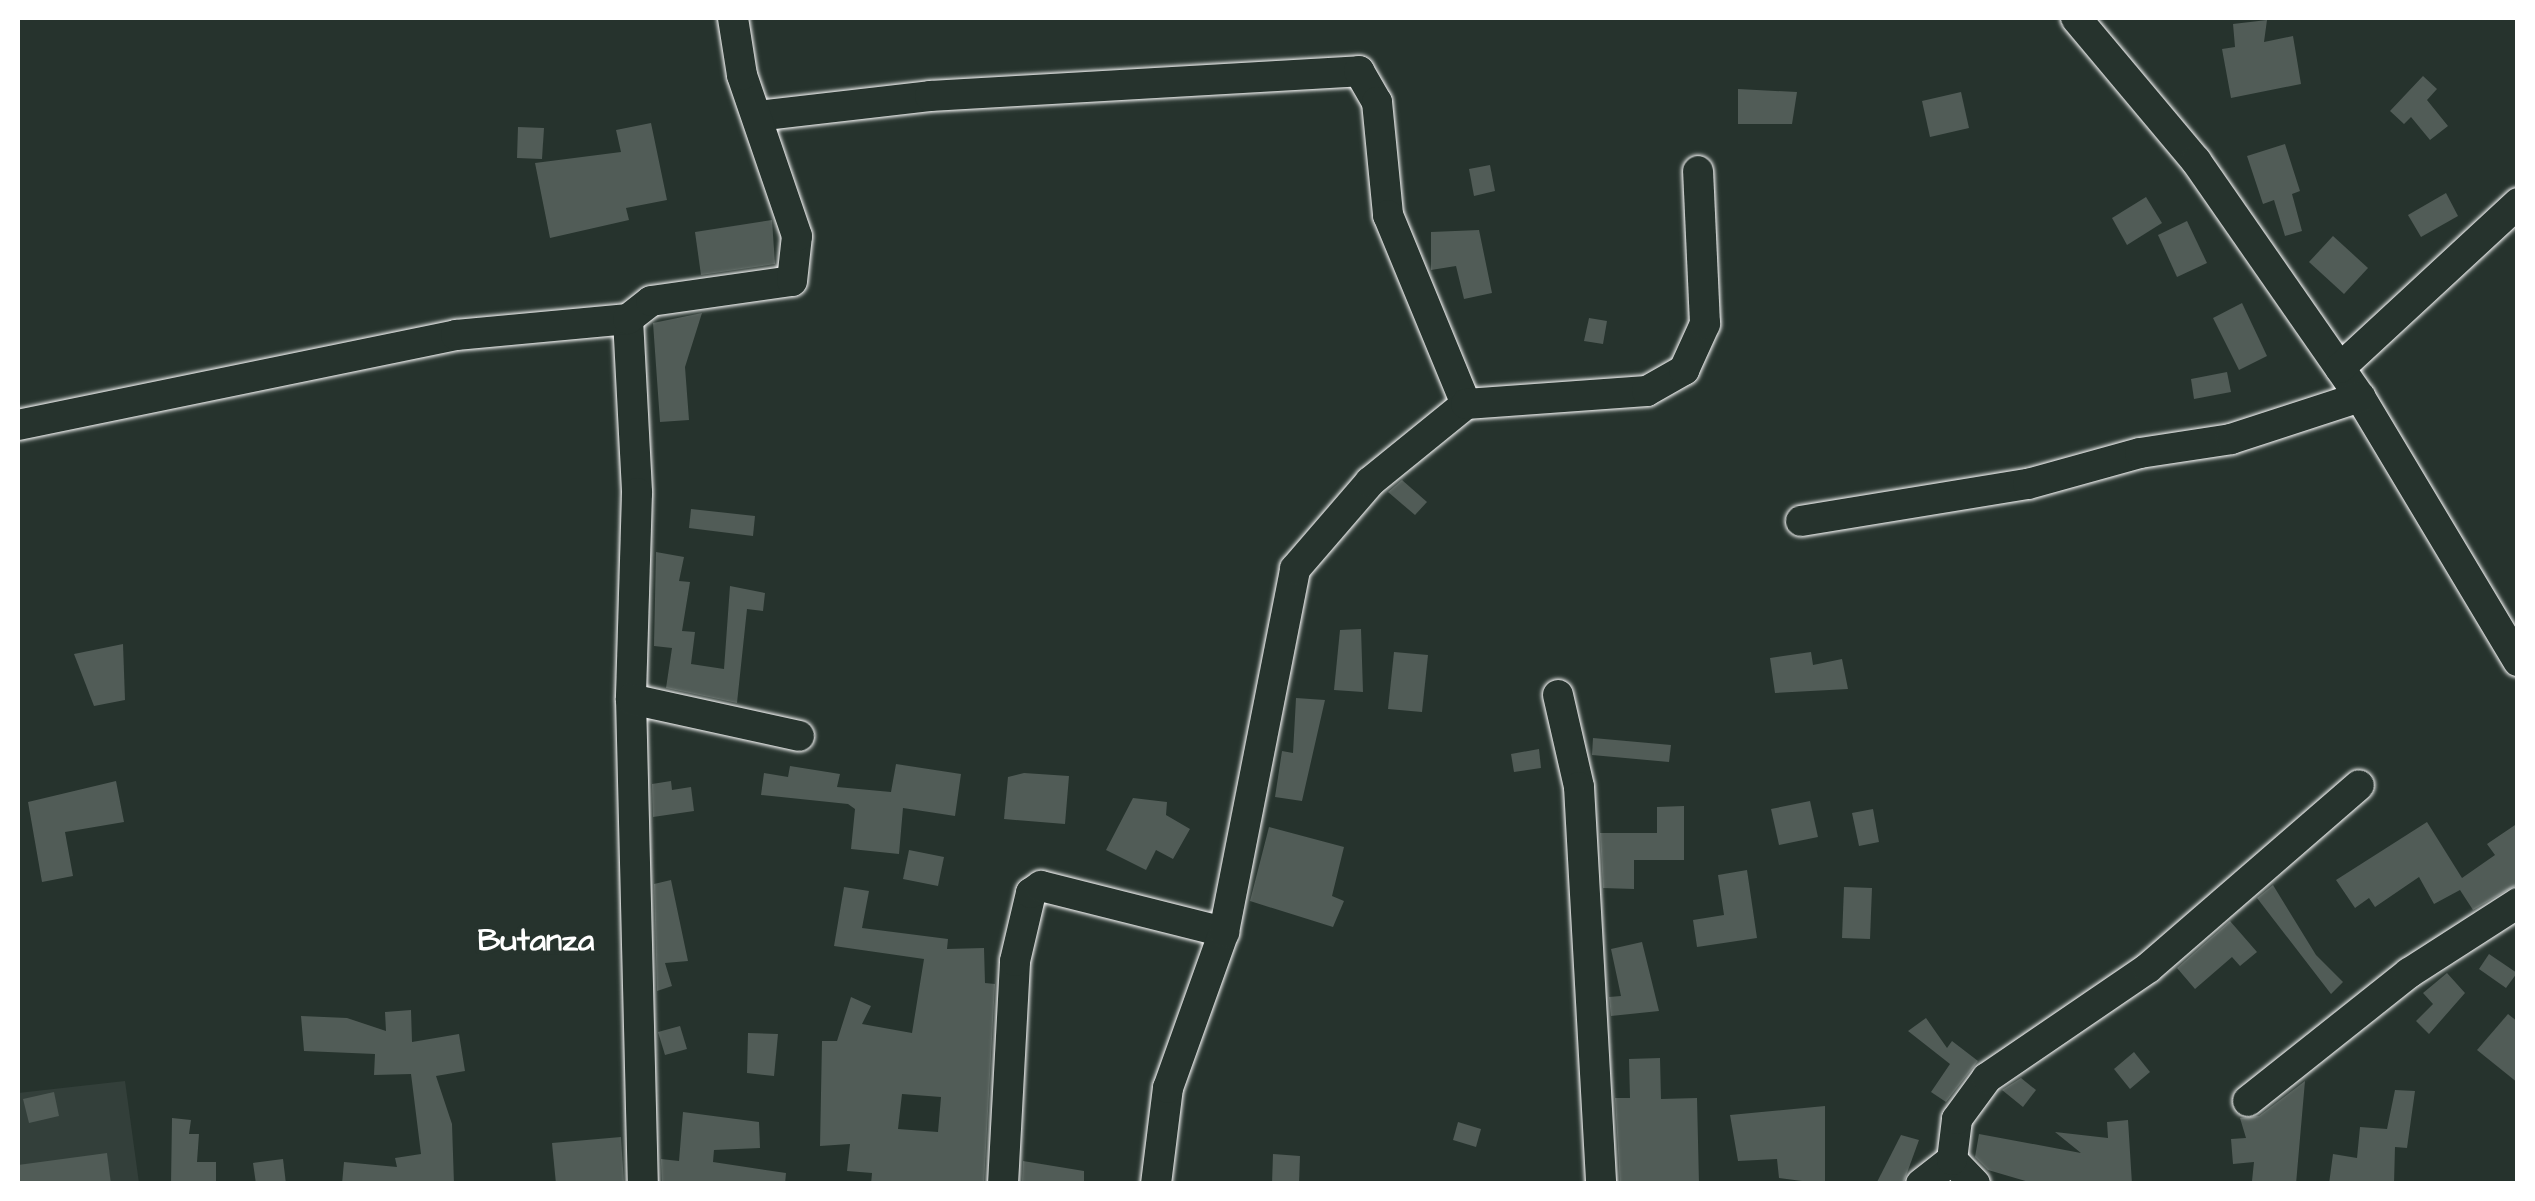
<!DOCTYPE html>
<style>
body{margin:0}
#map{position:relative;width:2535px;height:1201px;overflow:hidden;background:#26332d;font-family:"Architects Daughter",sans-serif}
div>[style]{position:absolute}
.built>*{inset:0;background:#333f3a}
.building>*{inset:0;background:#515c57}
.roads{filter:drop-shadow(0 0 2px #fff) drop-shadow(0 0 2px #fff)}
.minor>*{height:30px;margin:-15px;padding:0 15px;transform-origin:15px;border-radius:15px;background:#26332d}
span{translate:-50% -50%;white-space:nowrap;text-align:center;line-height:1.15;-webkit-text-stroke:8px #26332d;paint-order:stroke}
.quarter-label{font-size:32px;color:#fff;font-weight:700}
.frame{position:absolute;inset:0;border:20px solid #fff;pointer-events:none}
</style>
<div id="map">
<div class="built">
<div style="clip-path:polygon(125px 1081px,139px 1183px,18px 1183px,18px 1093px)"></div>
</div>
<div class="building">
<div style="clip-path:polygon(2267px 20px,2264px 42px,2293px 36px,2301px 84px,2231px 98px,2222px 49px,2235px 47px,2233px 24px)"></div>
<div style="clip-path:polygon(2423px 76px,2437px 89px,2427px 100px,2448px 126px,2430px 140px,2411px 117px,2404px 124px,2390px 111px)"></div>
<div style="clip-path:polygon(1738px 89px,1797px 92px,1792px 124px,1738px 124px)"></div>
<div style="clip-path:polygon(1961px 92px,1969px 128px,1930px 137px,1922px 101px)"></div>
<div style="clip-path:polygon(651px 123px,667px 200px,626px 208px,629px 220px,550px 238px,535px 163px,621px 152px,616px 130px)"></div>
<div style="clip-path:polygon(518px 127px,544px 128px,542px 159px,517px 158px)"></div>
<div style="clip-path:polygon(2285px 144px,2300px 191px,2292px 194px,2302px 231px,2285px 236px,2274px 200px,2263px 204px,2247px 156px)"></div>
<div style="clip-path:polygon(1490px 165px,1495px 191px,1474px 196px,1469px 169px)"></div>
<div style="clip-path:polygon(2446px 193px,2458px 216px,2421px 237px,2408px 215px)"></div>
<div style="clip-path:polygon(2146px 197px,2162px 223px,2127px 245px,2112px 218px)"></div>
<div style="clip-path:polygon(772px 220px,775px 264px,701px 275px,695px 232px)"></div>
<div style="clip-path:polygon(2187px 221px,2207px 263px,2177px 277px,2158px 235px)"></div>
<div style="clip-path:polygon(1479px 230px,1492px 293px,1464px 299px,1456px 266px,1431px 270px,1431px 232px)"></div>
<div style="clip-path:polygon(2333px 236px,2368px 268px,2344px 294px,2309px 262px)"></div>
<div style="clip-path:polygon(2242px 303px,2267px 356px,2239px 370px,2213px 318px)"></div>
<div style="clip-path:polygon(702px 313px,685px 367px,689px 420px,660px 422px,653px 323px)"></div>
<div style="clip-path:polygon(1589px 318px,1607px 321px,1603px 344px,1584px 341px)"></div>
<div style="clip-path:polygon(2227px 372px,2231px 392px,2194px 399px,2191px 379px)"></div>
<div style="clip-path:polygon(1402px 480px,1427px 502px,1415px 515px,1388px 492px)"></div>
<div style="clip-path:polygon(691px 509px,755px 516px,753px 536px,689px 528px)"></div>
<div style="clip-path:polygon(656px 552px,684px 557px,679px 581px,690px 582px,682px 631px,695px 632px,691px 664px,724px 669px,730px 586px,765px 593px,763px 611px,747px 609px,737px 703px,666px 688px,672px 648px,654px 646px)"></div>
<div style="clip-path:polygon(1361px 629px,1363px 692px,1334px 690px,1340px 630px)"></div>
<div style="clip-path:polygon(123px 644px,125px 700px,94px 706px,74px 654px)"></div>
<div style="clip-path:polygon(1394px 652px,1428px 655px,1422px 712px,1388px 709px)"></div>
<div style="clip-path:polygon(1811px 652px,1813px 665px,1842px 659px,1848px 689px,1775px 693px,1770px 658px)"></div>
<div style="clip-path:polygon(1296px 698px,1325px 700px,1302px 801px,1275px 797px,1282px 751px,1293px 753px)"></div>
<div style="clip-path:polygon(1593px 738px,1671px 745px,1669px 762px,1592px 755px)"></div>
<div style="clip-path:polygon(1539px 749px,1541px 768px,1514px 772px,1511px 754px)"></div>
<div style="clip-path:polygon(896px 764px,961px 774px,955px 816px,903px 808px,899px 854px,851px 849px,855px 809px,848px 804px,761px 795px,764px 773px,788px 777px,790px 766px,840px 774px,837px 787px,891px 792px)"></div>
<div style="clip-path:polygon(1024px 773px,1069px 776px,1065px 824px,1004px 819px,1008px 777px)"></div>
<div style="clip-path:polygon(116px 781px,124px 822px,65px 832px,73px 876px,42px 882px,28px 802px)"></div>
<div style="clip-path:polygon(671px 781px,672px 790px,691px 787px,694px 811px,653px 817px,652px 784px)"></div>
<div style="clip-path:polygon(1133px 798px,1167px 802px,1166px 815px,1190px 829px,1173px 859px,1156px 850px,1146px 870px,1106px 850px)"></div>
<div style="clip-path:polygon(1810px 801px,1818px 837px,1779px 845px,1771px 809px)"></div>
<div style="clip-path:polygon(1684px 806px,1684px 860px,1634px 860px,1634px 889px,1603px 888px,1600px 833px,1657px 833px,1657px 807px)"></div>
<div style="clip-path:polygon(1873px 809px,1879px 842px,1859px 846px,1852px 813px)"></div>
<div style="clip-path:polygon(2427px 822px,2462px 878px,2495px 855px,2487px 844px,2518px 823px,2518px 884px,2473px 910px,2460px 890px,2434px 904px,2419px 877px,2375px 907px,2369px 898px,2355px 908px,2336px 880px)"></div>
<div style="clip-path:polygon(1269px 827px,1344px 847px,1332px 896px,1344px 901px,1333px 927px,1250px 901px)"></div>
<div style="clip-path:polygon(909px 850px,944px 857px,938px 886px,903px 879px)"></div>
<div style="clip-path:polygon(1747px 870px,1757px 938px,1697px 947px,1693px 920px,1724px 915px,1718px 875px)"></div>
<div style="clip-path:polygon(671px 880px,688px 961px,665px 963px,672px 986px,657px 991px,654px 884px)"></div>
<div style="clip-path:polygon(2273px 885px,2316px 955px,2343px 982px,2331px 994px,2257px 898px)"></div>
<div style="clip-path:polygon(evenodd,844px 887px,869px 891px,862px 928px,948px 939px,947px 949px,984px 948px,985px 983px,995px 984px,984px 1184px,871px 1184px,872px 1173px,847px 1171px,850px 1144px,820px 1146px,822px 1041px,837px 1041px,851px 997px,871px 1006px,862px 1024px,912px 1033px,924px 959px,834px 946px,844px 887px,902px 1094px,941px 1097px,938px 1132px,898px 1129px,902px 1094px)"></div>
<div style="clip-path:polygon(1844px 887px,1872px 888px,1870px 939px,1842px 938px)"></div>
<div style="clip-path:polygon(2230px 921px,2257px 952px,2240px 966px,2232px 957px,2195px 989px,2177px 968px)"></div>
<div style="clip-path:polygon(1642px 942px,1659px 1011px,1611px 1016px,1609px 997px,1621px 996px,1611px 949px)"></div>
<div style="clip-path:polygon(2489px 954px,2517px 973px,2506px 988px,2479px 969px)"></div>
<div style="clip-path:polygon(2447px 973px,2465px 993px,2429px 1034px,2416px 1021px,2433px 1004px,2423px 993px)"></div>
<div style="clip-path:polygon(411px 1010px,412px 1042px,459px 1034px,465px 1071px,436px 1076px,452px 1124px,454px 1184px,342px 1184px,344px 1162px,397px 1167px,395px 1158px,421px 1154px,411px 1074px,374px 1075px,375px 1054px,304px 1051px,301px 1016px,347px 1018px,386px 1031px,385px 1012px)"></div>
<div style="clip-path:polygon(2508px 1014px,2518px 1022px,2518px 1083px,2477px 1050px)"></div>
<div style="clip-path:polygon(1926px 1018px,1947px 1048px,1952px 1041px,1978px 1061px,1946px 1102px,1931px 1092px,1950px 1064px,1908px 1031px)"></div>
<div style="clip-path:polygon(680px 1026px,687px 1049px,665px 1055px,658px 1032px)"></div>
<div style="clip-path:polygon(748px 1033px,778px 1034px,774px 1076px,747px 1073px)"></div>
<div style="clip-path:polygon(2134px 1052px,2150px 1072px,2130px 1089px,2114px 1069px)"></div>
<div style="clip-path:polygon(1660px 1058px,1661px 1099px,1697px 1098px,1699px 1184px,1620px 1184px,1615px 1098px,1630px 1098px,1629px 1059px)"></div>
<div style="clip-path:polygon(2021px 1078px,2036px 1090px,2023px 1107px,2002px 1090px)"></div>
<div style="clip-path:polygon(2305px 1081px,2296px 1184px,2252px 1181px,2254px 1162px,2233px 1164px,2231px 1139px,2246px 1138px,2240px 1118px,2259px 1116px)"></div>
<div style="clip-path:polygon(2395px 1090px,2415px 1091px,2407px 1148px,2395px 1147px,2394px 1184px,2329px 1184px,2333px 1154px,2357px 1158px,2360px 1127px,2387px 1129px)"></div>
<div style="clip-path:polygon(54px 1092px,59px 1116px,29px 1123px,23px 1099px)"></div>
<div style="clip-path:polygon(1825px 1106px,1825px 1184px,1779px 1178px,1777px 1159px,1738px 1161px,1730px 1115px)"></div>
<div style="clip-path:polygon(683px 1112px,759px 1122px,760px 1148px,714px 1150px,713px 1162px,786px 1173px,785px 1184px,662px 1184px,661px 1159px,679px 1161px)"></div>
<div style="clip-path:polygon(172px 1118px,191px 1120px,189px 1134px,199px 1134px,197px 1162px,216px 1162px,216px 1184px,171px 1184px)"></div>
<div style="clip-path:polygon(2128px 1120px,2132px 1184px,2036px 1184px,1988px 1170px,1975px 1157px,1979px 1134px,2081px 1153px,2055px 1132px,2108px 1138px,2107px 1122px)"></div>
<div style="clip-path:polygon(1458px 1122px,1481px 1129px,1476px 1147px,1453px 1140px)"></div>
<div style="clip-path:polygon(1901px 1135px,1919px 1140px,1903px 1184px,1876px 1184px)"></div>
<div style="clip-path:polygon(621px 1137px,624px 1184px,556px 1184px,552px 1143px)"></div>
<div style="clip-path:polygon(107px 1153px,111px 1184px,18px 1184px,18px 1165px)"></div>
<div style="clip-path:polygon(1273px 1154px,1300px 1156px,1299px 1184px,1272px 1184px)"></div>
<div style="clip-path:polygon(283px 1159px,286px 1184px,256px 1184px,253px 1163px)"></div>
<div style="clip-path:polygon(1023px 1161px,1084px 1171px,1084px 1184px,1022px 1184px)"></div>
</div>
<div class="roads">
<div class="minor">
<div style="left:2076px;top:18px;width:187px;rotate:50deg"></div>
<div style="left:2196px;top:161px;width:287px;rotate:55.2deg"></div>
<div style="left:2360px;top:397px;width:308px;rotate:59.1deg"></div>
<div style="left:758px;top:116px;width:173px;rotate:-6.6deg"></div>
<div style="left:930px;top:96px;width:430px;rotate:-3.3deg"></div>
<div style="left:1359px;top:71px;width:36px;rotate:60deg"></div>
<div style="left:1377px;top:102px;width:114px;rotate:84.4deg"></div>
<div style="left:1388px;top:215px;width:204px;rotate:67.6deg"></div>
<div style="left:628px;top:319px;width:174px;rotate:87deg"></div>
<div style="left:637px;top:493px;width:206px;rotate:91.7deg"></div>
<div style="left:631px;top:699px;width:485px;rotate:88.6deg"></div>
<div style="left:2340px;top:368px;width:243px;rotate:-42.8deg"></div>
<div style="left:18px;top:425px;width:447px;rotate:-11.6deg"></div>
<div style="left:456px;top:335px;width:173px;rotate:-5.3deg"></div>
<div style="left:628px;top:319px;width:29px;rotate:-38deg"></div>
<div style="left:651px;top:301px;width:142px;rotate:-8.1deg"></div>
<div style="left:792px;top:281px;width:45px;rotate:-83.7deg"></div>
<div style="left:797px;top:236px;width:170px;rotate:-108.9deg"></div>
<div style="left:742px;top:75px;width:58px;rotate:-99deg"></div>
<div style="left:1801px;top:521px;width:230px;rotate:-9.3deg"></div>
<div style="left:2028px;top:484px;width:116px;rotate:-15.5deg"></div>
<div style="left:2140px;top:453px;width:92px;rotate:-8.7deg"></div>
<div style="left:2231px;top:439px;width:136px;rotate:-18deg"></div>
<div style="left:1558px;top:695px;width:94px;rotate:77.1deg"></div>
<div style="left:1579px;top:787px;width:398px;rotate:86.8deg"></div>
<div style="left:631px;top:699px;width:172px;rotate:12.4deg"></div>
<div style="left:2248px;top:1101px;width:206px;rotate:-38.5deg"></div>
<div style="left:2409px;top:973px;width:130px;rotate:-32.7deg"></div>
<div style="left:1952px;top:1160px;width:33px;rotate:46deg"></div>
<div style="left:1003px;top:1184px;width:223px;rotate:-86.9deg"></div>
<div style="left:1015px;top:961px;width:70px;rotate:-76.8deg"></div>
<div style="left:1031px;top:893px;width:12px;rotate:-35deg"></div>
<div style="left:1041px;top:886px;width:189px;rotate:14.1deg"></div>
<div style="left:1156px;top:1184px;width:97px;rotate:-82.9deg"></div>
<div style="left:1168px;top:1088px;width:166px;rotate:-70.3deg"></div>
<div style="left:1224px;top:932px;width:370px;rotate:-78.9deg"></div>
<div style="left:1295px;top:569px;width:115px;rotate:-49.2deg"></div>
<div style="left:1370px;top:482px;width:124px;rotate:-39.1deg"></div>
<div style="left:1466px;top:404px;width:181px;rotate:-4.1deg"></div>
<div style="left:1647px;top:391px;width:43px;rotate:-29.6deg"></div>
<div style="left:1684px;top:370px;width:51px;rotate:-65.5deg"></div>
<div style="left:1705px;top:324px;width:153px;rotate:-92.6deg"></div>
<div style="left:1921px;top:1184px;width:39px;rotate:-38deg"></div>
<div style="left:1952px;top:1160px;width:41px;rotate:-83deg"></div>
<div style="left:1957px;top:1119px;width:51px;rotate:-53.8deg"></div>
<div style="left:1987px;top:1078px;width:195px;rotate:-34.3deg"></div>
<div style="left:2148px;top:968px;width:279px;rotate:-40.9deg"></div>
</div>
</div>
<div class="quarter-label">
<span style="left:536px;top:941px">Butanza</span>
</div>
<div class="frame"></div>
</div>
